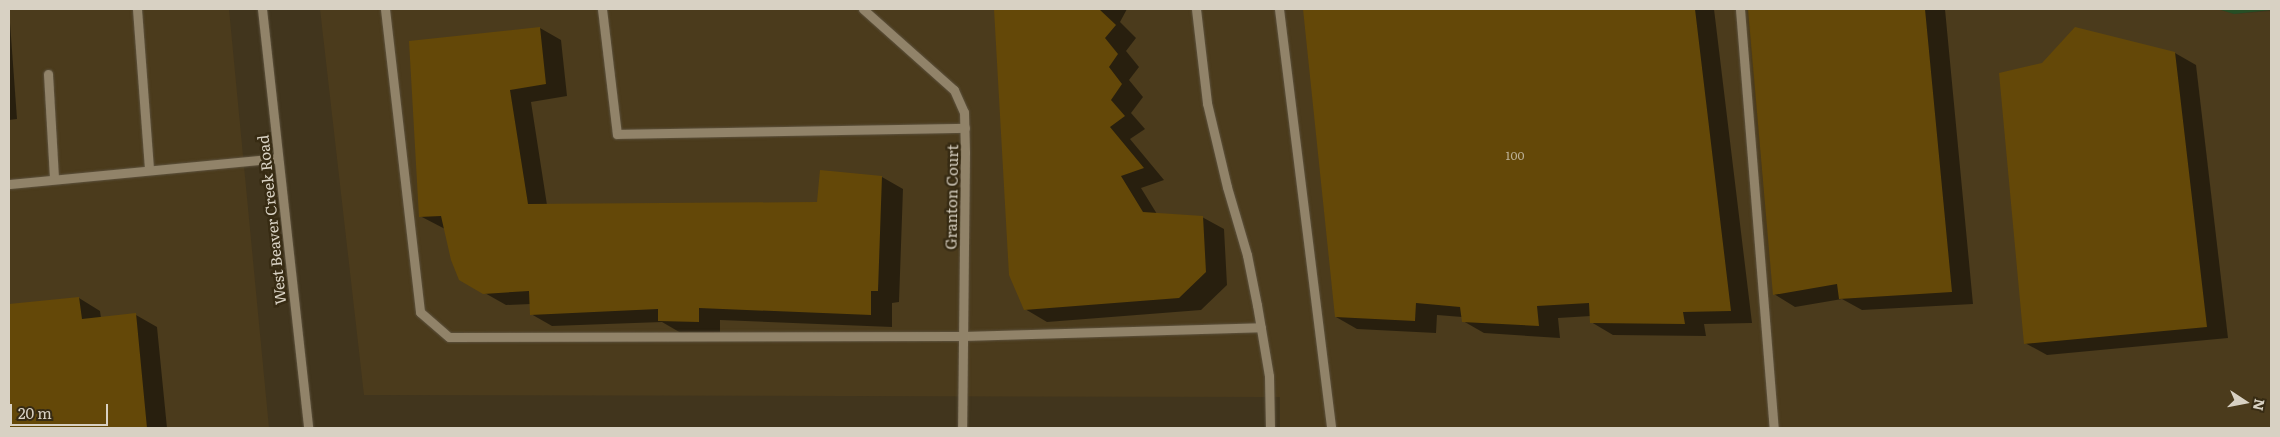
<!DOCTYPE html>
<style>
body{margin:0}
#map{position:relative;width:2280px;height:437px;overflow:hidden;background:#41351d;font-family:Literata,serif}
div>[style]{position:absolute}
.built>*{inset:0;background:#4b3b1c}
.green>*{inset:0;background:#274e25}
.shadow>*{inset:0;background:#0007}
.building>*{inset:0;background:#644808}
.roads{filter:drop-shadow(0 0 1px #5d523e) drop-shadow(0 0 1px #5d523e)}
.minor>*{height:9px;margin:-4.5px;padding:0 4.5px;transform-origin:4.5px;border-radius:4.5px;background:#918369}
span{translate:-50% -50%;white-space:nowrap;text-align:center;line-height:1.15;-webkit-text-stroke:5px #372b13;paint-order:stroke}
.number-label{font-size:12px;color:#bbaf94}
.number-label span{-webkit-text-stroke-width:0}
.street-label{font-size:15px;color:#d8d1c3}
.frame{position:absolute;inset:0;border:10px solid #d8d1c3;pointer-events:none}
.north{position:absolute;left:2220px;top:377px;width:50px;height:50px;-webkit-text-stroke:4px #372b13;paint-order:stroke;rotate:101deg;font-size:14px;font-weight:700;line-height:20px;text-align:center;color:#d8d1c3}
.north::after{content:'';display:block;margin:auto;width:18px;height:22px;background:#d8d1c3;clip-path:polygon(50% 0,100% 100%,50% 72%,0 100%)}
.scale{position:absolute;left:10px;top:404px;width:98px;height:22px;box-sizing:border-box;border:2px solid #d8d1c3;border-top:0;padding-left:6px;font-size:15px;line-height:18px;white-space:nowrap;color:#d8d1c3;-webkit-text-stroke:4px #372b13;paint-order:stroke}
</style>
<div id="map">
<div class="built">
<div style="clip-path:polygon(9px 9px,229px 9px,269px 428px,9px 428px)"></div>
<div style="clip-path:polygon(320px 9px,2218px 9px,2234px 14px,2271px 11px,2271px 428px,1280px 428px,1280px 397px,364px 395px)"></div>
</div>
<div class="green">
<div style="clip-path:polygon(2218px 9px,2271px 9px,2271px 10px,2234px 14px)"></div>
</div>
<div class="shadow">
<div style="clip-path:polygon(9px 9px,17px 119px,9px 120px)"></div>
<div style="clip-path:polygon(995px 9px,1127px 9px,1120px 22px,1136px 38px,1126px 51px,1139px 67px,1129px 80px,1143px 97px,1131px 113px,1145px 129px,1130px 139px,1164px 180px,1141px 188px,1157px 214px,1202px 217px,1224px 229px,1227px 285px,1201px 310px,1047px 322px,1025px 309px,1010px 274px)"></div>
<div style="clip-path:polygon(1305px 9px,1714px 9px,1752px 323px,1704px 324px,1706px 336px,1613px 335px,1591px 322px,1591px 316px,1558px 318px,1560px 338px,1484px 333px,1463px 321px,1462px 317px,1437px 315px,1436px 333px,1357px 329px,1336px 317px)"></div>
<div style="clip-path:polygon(1749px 9px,1945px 9px,1973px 304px,1862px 310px,1842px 299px,1795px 307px,1774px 294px)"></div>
<div style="clip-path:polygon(540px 28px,561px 40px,567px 96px,531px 102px,547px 205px,818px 203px,882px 177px,903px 189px,899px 302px,892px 303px,892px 327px,720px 320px,720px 334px,681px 333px,662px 322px,552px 326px,531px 314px,531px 304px,506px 305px,460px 279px,445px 229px,420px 216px)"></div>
<div style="clip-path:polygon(2175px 53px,2196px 65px,2228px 338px,2047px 355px,2025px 343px)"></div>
<div style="clip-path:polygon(79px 298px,100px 311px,101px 318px,136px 315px,157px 327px,167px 428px,9px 428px,9px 306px)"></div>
</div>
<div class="building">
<div style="clip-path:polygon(994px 9px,1099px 9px,1116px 25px,1105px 38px,1118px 54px,1109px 67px,1122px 84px,1111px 100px,1125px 116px,1110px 127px,1144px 168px,1121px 176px,1143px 212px,1203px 216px,1206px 272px,1179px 298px,1024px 310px,1009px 275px)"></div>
<div style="clip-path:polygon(1303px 9px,1695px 9px,1731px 311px,1683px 312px,1685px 324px,1590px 323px,1589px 303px,1537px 306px,1539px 326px,1462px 322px,1460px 307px,1416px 303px,1415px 321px,1335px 317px)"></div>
<div style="clip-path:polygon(1748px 9px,1925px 9px,1952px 292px,1839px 299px,1837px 284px,1773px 295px)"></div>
<div style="clip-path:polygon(540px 27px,546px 84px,510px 90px,528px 204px,817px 202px,820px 170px,882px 176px,878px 291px,871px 291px,871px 315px,699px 308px,699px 322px,658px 321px,658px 309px,530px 315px,529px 291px,483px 294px,459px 280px,451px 260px,441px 216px,419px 217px,409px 41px)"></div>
<div style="clip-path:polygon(2075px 27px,2175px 52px,2207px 327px,2024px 344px,1999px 73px,2042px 63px)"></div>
<div style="clip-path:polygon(79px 297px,82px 319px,136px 313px,147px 428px,9px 428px,9px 304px)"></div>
</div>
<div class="roads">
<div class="minor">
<div style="left:137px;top:9px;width:161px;rotate:85.7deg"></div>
<div style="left:262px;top:9px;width:422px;rotate:83.7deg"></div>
<div style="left:385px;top:9px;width:305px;rotate:83.4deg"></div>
<div style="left:420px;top:312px;width:38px;rotate:41deg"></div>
<div style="left:449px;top:337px;width:514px;rotate:-0.11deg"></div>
<div style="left:963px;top:336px;width:298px;rotate:-1.7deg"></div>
<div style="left:602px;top:9px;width:126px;rotate:83.2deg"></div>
<div style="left:617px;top:134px;width:348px;rotate:-1deg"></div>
<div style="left:863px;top:9px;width:122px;rotate:41.7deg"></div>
<div style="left:954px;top:90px;width:24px;rotate:66deg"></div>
<div style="left:964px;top:112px;width:40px;rotate:88.6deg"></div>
<div style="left:965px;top:152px;width:276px;rotate:90.6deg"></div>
<div style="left:1196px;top:9px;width:95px;rotate:83.3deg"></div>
<div style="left:1207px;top:103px;width:86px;rotate:76.6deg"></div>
<div style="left:1227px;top:187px;width:71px;rotate:73.6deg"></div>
<div style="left:1247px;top:255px;width:51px;rotate:78.7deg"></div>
<div style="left:1257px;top:305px;width:72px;rotate:80.4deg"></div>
<div style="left:1269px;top:376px;width:52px;rotate:88.9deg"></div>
<div style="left:1279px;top:9px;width:422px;rotate:82.9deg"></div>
<div style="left:1740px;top:9px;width:420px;rotate:85.4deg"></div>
<div style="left:48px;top:74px;width:105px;rotate:86.7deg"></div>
<div style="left:9px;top:184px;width:270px;rotate:-5.5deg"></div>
</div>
</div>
<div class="number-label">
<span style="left:1515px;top:156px">100</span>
</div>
<div class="street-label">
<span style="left:951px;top:197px;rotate:-89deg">Granton Court</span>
<span style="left:271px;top:220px;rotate:-96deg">West Beaver Creek Road</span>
</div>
<div class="frame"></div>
<div class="north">N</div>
<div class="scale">20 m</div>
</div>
